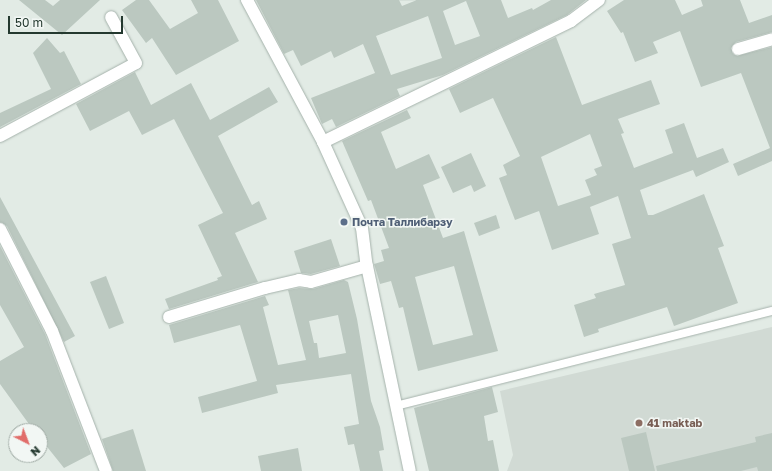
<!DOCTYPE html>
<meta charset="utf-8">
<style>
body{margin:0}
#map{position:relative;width:772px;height:471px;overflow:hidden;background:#e2ebe5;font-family:"Golos Text",sans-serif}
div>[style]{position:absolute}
.built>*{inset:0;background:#d1dad4}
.building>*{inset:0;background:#bbc8c0}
.roads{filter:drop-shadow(0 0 1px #a5b2ab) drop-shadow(0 0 1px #a5b2ab)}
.lane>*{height:8px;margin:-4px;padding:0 4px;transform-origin:4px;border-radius:4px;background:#fff}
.street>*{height:12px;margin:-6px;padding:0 6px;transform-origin:6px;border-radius:6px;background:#fff}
.secondary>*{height:12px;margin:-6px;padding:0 6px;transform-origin:6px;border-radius:6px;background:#fff}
.dots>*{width:11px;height:11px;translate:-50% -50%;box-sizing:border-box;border:2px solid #f2f7f4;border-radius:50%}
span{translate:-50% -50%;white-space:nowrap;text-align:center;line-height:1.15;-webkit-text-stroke:3px #f2f7f4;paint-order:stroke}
.service-label{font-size:11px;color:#4e5e75;font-weight:700}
.left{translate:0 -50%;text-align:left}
.education-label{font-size:11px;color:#785e54;font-weight:700}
.north{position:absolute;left:8px;top:423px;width:40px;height:40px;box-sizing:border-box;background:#f2f7f4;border:1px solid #a0aba5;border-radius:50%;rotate:138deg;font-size:11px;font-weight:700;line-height:16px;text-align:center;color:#24392f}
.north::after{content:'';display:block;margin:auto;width:14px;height:18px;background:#e16d6a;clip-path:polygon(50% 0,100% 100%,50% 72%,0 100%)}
.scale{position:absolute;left:8px;top:16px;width:115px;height:18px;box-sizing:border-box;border:2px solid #24392f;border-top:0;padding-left:5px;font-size:12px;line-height:14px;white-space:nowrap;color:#24392f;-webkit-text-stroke:3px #f2f7f4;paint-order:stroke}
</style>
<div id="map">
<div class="built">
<div style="clip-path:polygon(772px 327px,772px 471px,507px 471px,513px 455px,500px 391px)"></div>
</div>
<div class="building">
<div style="clip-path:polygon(19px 0,45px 0,53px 6px,60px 0,100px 0,62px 35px)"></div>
<div style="clip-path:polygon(136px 0,149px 0,170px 29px,198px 13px,191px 0,218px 0,239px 41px,176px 75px,152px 38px,146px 43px,122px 10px)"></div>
<div style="clip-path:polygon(evenodd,256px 0,399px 0,402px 6px,417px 0,501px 0,508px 18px,532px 8px,533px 10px,551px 0,586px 0,567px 15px,443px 75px,397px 89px,400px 96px,336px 127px,332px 119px,322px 124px,311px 98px,375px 73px,363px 44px,334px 58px,331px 51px,301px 66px,293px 50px,284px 54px,256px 0,466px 1px,480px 36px,455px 45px,443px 11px,466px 1px,256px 0,428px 16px,442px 58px,391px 75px,376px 36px,428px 16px)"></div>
<div style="clip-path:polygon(624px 0,675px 0,682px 15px,703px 6px,701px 0,740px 0,749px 23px,772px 15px,772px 32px,736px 42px,731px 48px,733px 54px,737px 56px,772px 47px,772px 161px,738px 176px,733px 164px,770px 148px,741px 73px,701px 87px,680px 31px,653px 42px,658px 53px,635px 62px,623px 32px,621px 33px,607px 11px)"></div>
<div style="clip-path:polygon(evenodd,556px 37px,582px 105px,651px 80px,660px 104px,618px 119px,624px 133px,621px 134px,634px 168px,673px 153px,665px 130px,684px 123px,697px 158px,723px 148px,729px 162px,696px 177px,693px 170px,640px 190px,648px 215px,653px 215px,704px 194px,724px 246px,718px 248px,738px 303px,674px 326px,667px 307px,598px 329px,599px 332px,584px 337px,574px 305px,596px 298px,594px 294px,625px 285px,612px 244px,631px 238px,618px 196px,590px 207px,599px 234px,552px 250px,539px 211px,515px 220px,499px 178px,507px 175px,503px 165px,520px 156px,493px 98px,460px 113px,449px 89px,556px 37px,590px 134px,602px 166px,594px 169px,597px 175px,585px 180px,591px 195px,558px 206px,541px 157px,590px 134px)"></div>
<div style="clip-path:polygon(47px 38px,60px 53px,64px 51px,81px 84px,0 127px,0 113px,51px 89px,33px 53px)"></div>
<div style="clip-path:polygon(135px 72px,151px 105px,191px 83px,210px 120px,269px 87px,278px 102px,218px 136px,252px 205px,259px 201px,267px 219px,235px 233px,258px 282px,169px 309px,165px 299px,218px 280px,217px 278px,222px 276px,198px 225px,223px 213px,174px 119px,142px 135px,129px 111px,90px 131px,76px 104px)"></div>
<div style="clip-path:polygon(evenodd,407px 110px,411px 118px,381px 132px,396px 169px,429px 154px,440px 178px,423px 185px,443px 238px,464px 231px,498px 351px,418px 371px,403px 307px,399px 308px,391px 281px,380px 284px,375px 267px,374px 264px,384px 261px,381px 250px,389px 248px,371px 200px,368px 201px,342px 141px,407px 110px,454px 266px,473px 335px,433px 345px,415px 277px,454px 266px)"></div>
<div style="clip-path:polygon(471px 153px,486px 186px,474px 192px,471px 185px,453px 193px,441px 167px)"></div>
<div style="clip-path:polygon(0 197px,75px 336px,64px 342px,7px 226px,0 222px)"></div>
<div style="clip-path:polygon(496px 215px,500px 228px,479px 236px,474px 223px)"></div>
<div style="clip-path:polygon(331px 239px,340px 266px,311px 274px,301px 273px,294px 251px)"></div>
<div style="clip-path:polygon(0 246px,45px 334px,91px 454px,64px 468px,40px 438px,40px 431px,34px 431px,0 384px,0 361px,24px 347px,0 305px)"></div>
<div style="clip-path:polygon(106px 276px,124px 323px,109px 329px,90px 282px)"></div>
<div style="clip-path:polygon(evenodd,344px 280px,348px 282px,357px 319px,371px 401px,380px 427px,384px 450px,379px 451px,383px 471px,360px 471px,354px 444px,348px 445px,344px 427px,359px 424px,351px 374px,276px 385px,278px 393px,202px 413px,198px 397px,257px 381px,240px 325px,174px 343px,169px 325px,265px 296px,269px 305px,263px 307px,278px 365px,306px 360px,288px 290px,299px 288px,313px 289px,344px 280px,338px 315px,346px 353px,319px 358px,317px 343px,314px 343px,309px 321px,338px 315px)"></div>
<div style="clip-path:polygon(492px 387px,498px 412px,484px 416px,488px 441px,493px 440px,499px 471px,429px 471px,414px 408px)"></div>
<div style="clip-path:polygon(133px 429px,146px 471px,113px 471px,102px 439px)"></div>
<div style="clip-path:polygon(646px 432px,655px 471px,629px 471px,621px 438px)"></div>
<div style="clip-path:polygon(772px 433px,772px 471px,758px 471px,757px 467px,741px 471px,657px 471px,656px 466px,756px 442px,755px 437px)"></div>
<div style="clip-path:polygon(298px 448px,302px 471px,261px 471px,258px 456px)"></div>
</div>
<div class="roads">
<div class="lane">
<div style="left:396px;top:406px;width:388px;rotate:-14.2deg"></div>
</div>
<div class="street">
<div style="left:738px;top:49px;width:35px;rotate:-16deg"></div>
<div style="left:0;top:136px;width:154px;rotate:-28.2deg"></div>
<div style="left:136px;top:63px;width:52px;rotate:-118.5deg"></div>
<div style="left:323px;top:142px;width:276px;rotate:-26deg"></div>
<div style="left:571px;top:21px;width:35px;rotate:-37deg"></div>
<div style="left:0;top:229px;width:114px;rotate:63deg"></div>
<div style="left:52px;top:331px;width:150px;rotate:68.9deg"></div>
<div style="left:169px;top:317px;width:100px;rotate:-16.8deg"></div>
<div style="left:265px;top:288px;width:35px;rotate:-13deg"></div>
<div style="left:299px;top:280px;width:12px;rotate:9deg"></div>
<div style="left:311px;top:282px;width:58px;rotate:-15.9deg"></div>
</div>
<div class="secondary">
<div style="left:247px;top:0;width:161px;rotate:61.8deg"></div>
<div style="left:323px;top:142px;width:94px;rotate:65.6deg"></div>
<div style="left:362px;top:228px;width:38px;rotate:83deg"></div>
<div style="left:367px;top:266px;width:209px;rotate:78.2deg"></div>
</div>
</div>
<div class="dots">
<div style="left:344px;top:222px;background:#5c6f8a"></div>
<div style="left:639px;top:423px;background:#8d6e63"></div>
</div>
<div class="service-label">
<span class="left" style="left:352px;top:222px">Почта Таллибарзу</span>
</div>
<div class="education-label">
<span class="left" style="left:647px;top:423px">41 maktab</span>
</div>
<div class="north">N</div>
<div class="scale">50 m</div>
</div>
